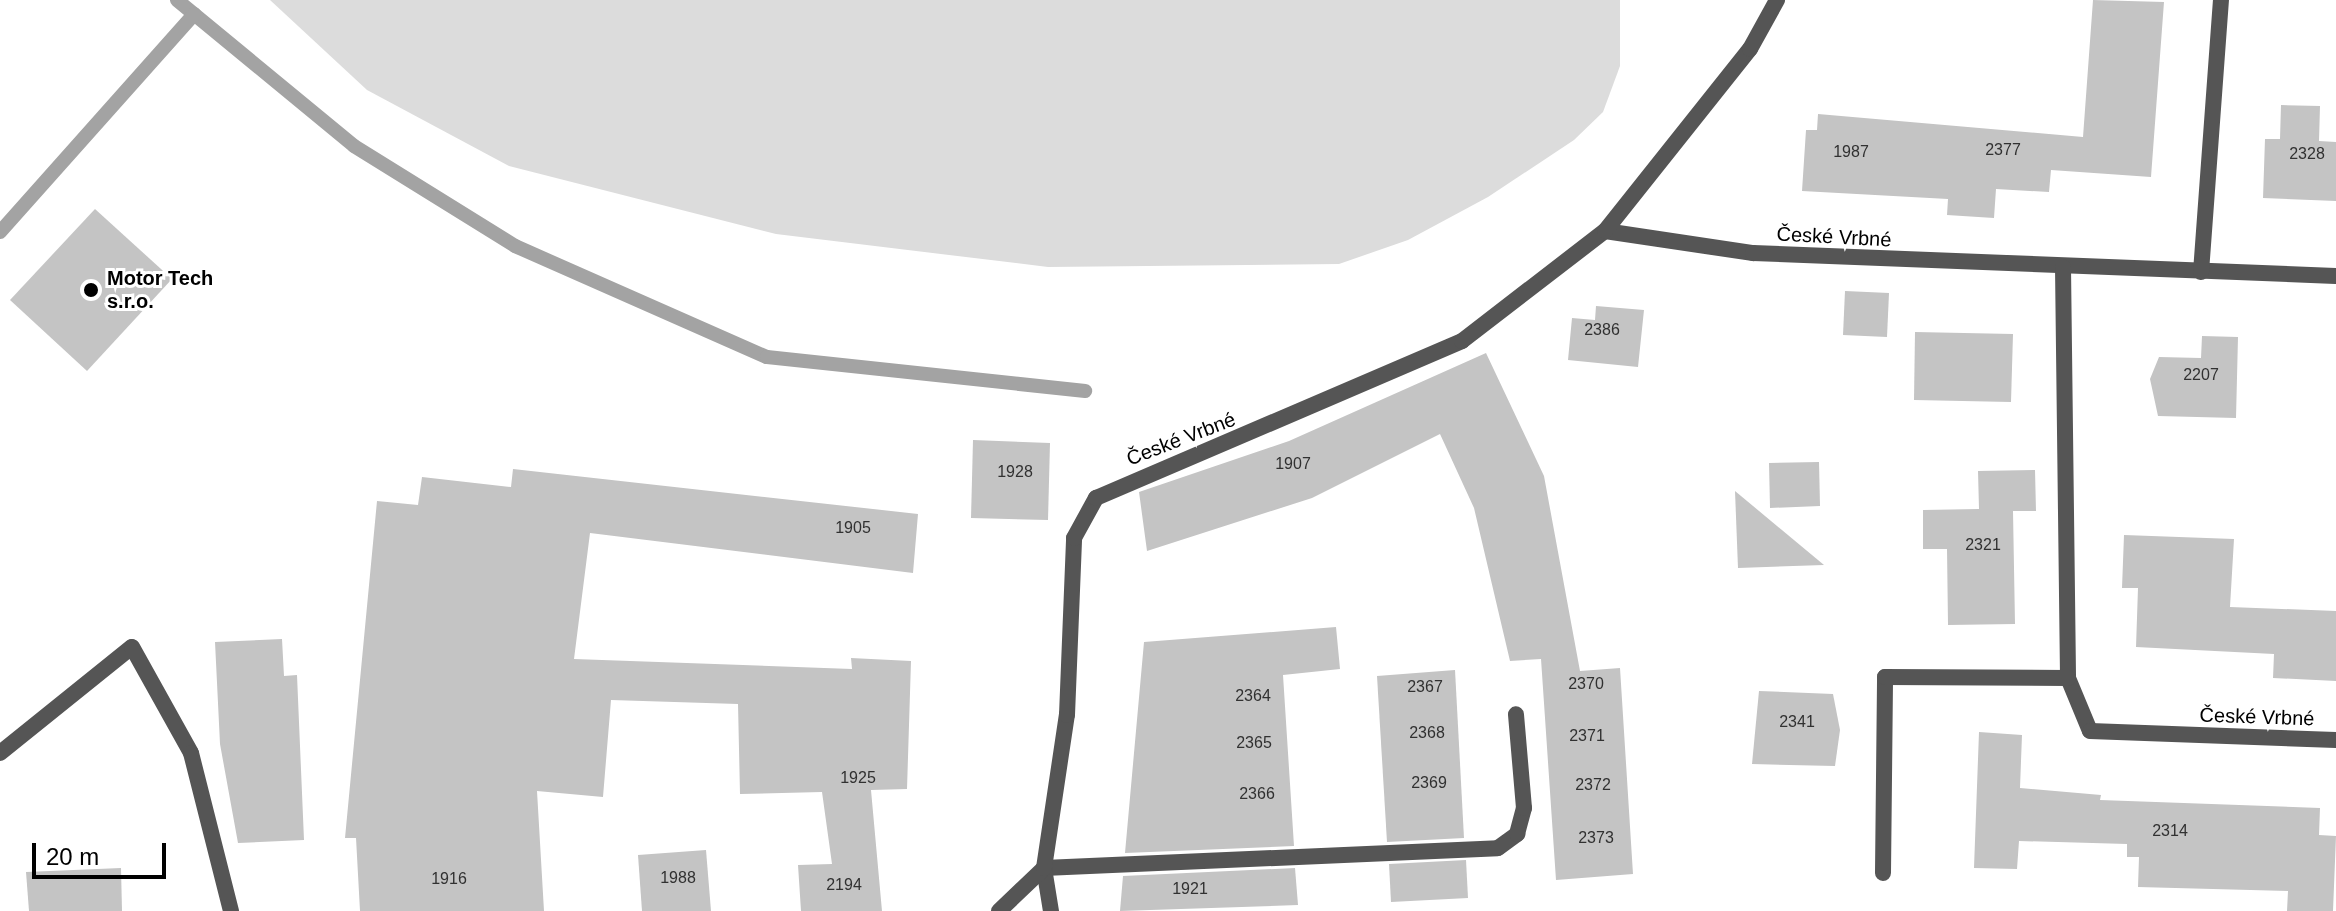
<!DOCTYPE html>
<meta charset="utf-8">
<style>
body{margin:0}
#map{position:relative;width:2336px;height:911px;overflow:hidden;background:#fff;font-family:Helvetica,sans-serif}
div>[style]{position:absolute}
.green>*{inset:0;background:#dcdcdc}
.stream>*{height:14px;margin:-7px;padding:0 7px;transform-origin:7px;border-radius:7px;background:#a3a3a3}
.building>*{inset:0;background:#c4c4c4}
.lane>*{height:16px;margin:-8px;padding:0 8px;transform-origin:8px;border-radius:8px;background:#555}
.street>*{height:16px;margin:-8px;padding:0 8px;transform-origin:8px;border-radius:8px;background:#555}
.dots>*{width:22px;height:22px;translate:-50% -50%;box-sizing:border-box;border:4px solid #fff;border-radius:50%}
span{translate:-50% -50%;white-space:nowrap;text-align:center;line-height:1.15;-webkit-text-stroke:6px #fff;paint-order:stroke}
.number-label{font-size:16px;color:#313131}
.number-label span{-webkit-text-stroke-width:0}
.street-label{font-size:20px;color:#000}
.poi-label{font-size:20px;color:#000;font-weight:700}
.left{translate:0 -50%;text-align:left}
.scale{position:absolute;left:32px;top:843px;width:134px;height:36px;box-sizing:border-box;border:4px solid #000;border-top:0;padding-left:10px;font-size:24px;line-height:28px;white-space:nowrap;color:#000;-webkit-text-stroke:6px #fff;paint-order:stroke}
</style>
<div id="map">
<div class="green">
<div style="clip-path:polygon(270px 0,1620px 0,1620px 66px,1603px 112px,1574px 140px,1488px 197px,1408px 240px,1339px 264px,1048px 267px,776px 234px,509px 166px,367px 90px)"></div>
</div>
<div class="stream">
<div style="left:177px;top:0;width:229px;rotate:39.5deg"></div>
<div style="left:354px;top:146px;width:190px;rotate:31.8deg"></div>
<div style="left:515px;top:246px;width:275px;rotate:23.8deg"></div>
<div style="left:767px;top:357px;width:320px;rotate:6.1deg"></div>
<div style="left:0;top:232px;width:292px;rotate:-48.3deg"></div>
</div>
<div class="building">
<div style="clip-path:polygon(2093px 0,2164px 2px,2151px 177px,2051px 170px,2049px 192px,1996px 189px,1994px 218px,1947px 215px,1948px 199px,1802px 191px,1806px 130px,1817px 130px,1818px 114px,2083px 137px)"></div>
<div style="clip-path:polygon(2281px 105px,2320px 106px,2319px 141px,2336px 142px,2336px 201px,2263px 198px,2265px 139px,2280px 139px)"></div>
<div style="clip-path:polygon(95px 209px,172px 279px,87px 371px,10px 300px)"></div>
<div style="clip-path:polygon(1845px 291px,1889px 293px,1887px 337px,1843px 335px)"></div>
<div style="clip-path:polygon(1596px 306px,1644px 310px,1638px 367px,1568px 360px,1572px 318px,1595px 320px)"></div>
<div style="clip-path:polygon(1915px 332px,2013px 334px,2011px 402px,1914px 400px)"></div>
<div style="clip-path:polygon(2202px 336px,2238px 337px,2236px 418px,2158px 416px,2150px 379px,2159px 357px,2201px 358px)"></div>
<div style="clip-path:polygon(1486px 353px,1544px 476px,1580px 671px,1620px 668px,1633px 874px,1556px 880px,1541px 659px,1510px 661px,1474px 508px,1440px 434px,1312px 498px,1147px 551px,1139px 492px,1289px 441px)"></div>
<div style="clip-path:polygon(973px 440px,1050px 443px,1048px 520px,971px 518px)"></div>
<div style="clip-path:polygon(1819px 462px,1820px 506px,1770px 508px,1769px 463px)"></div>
<div style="clip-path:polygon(513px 469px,918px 514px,913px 573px,590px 533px,574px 659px,852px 669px,851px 658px,911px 661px,907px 789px,871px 790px,882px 911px,801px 911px,798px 865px,832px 864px,822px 792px,740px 794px,738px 704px,611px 700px,603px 797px,537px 791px,544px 911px,360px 911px,356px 838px,345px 838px,377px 501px,418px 505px,422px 477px,511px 487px)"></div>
<div style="clip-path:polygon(2035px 470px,2036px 511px,2013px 511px,2015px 624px,1948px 625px,1947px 549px,1923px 549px,1923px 510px,1979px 509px,1978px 471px)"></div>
<div style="clip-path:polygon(1735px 491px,1824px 565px,1738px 568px)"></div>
<div style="clip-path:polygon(2124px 535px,2234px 539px,2230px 607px,2336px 611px,2336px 681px,2273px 678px,2274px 654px,2136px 647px,2138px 588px,2122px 588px)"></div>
<div style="clip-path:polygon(1336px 627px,1340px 669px,1283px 675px,1294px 846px,1125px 853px,1144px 642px)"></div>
<div style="clip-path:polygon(282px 639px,284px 676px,297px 675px,304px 840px,238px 843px,220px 744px,215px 642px)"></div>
<div style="clip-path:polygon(1455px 670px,1464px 838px,1387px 842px,1377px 676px)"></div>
<div style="clip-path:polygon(1759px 691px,1833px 694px,1840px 730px,1835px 766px,1752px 764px)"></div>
<div style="clip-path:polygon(1979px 732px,2022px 735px,2020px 788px,2101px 795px,2100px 800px,2320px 808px,2319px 835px,2336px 836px,2333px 911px,2287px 911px,2288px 891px,2138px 887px,2139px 857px,2127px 857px,2127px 844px,2019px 841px,2017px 869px,1974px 868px)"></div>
<div style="clip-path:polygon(706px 850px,711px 911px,642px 911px,638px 855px)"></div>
<div style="clip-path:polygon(1466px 860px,1468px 898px,1391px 902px,1389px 864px)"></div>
<div style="clip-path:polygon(121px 868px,122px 911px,29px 911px,26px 872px)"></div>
<div style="clip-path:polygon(1295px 868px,1298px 905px,1120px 911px,1123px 876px)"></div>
</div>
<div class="lane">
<div style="left:1044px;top:868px;width:454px;rotate:-2.5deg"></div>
<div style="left:1498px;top:848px;width:24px;rotate:-36deg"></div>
<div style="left:1517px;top:834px;width:27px;rotate:-75deg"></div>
<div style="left:1524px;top:808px;width:94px;rotate:-94.9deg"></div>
</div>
<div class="street">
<div style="left:1605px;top:231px;width:150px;rotate:8.5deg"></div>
<div style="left:1753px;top:253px;width:583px;rotate:2.26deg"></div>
<div style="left:2063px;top:267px;width:411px;rotate:89.3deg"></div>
<div style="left:2068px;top:678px;width:57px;rotate:67.5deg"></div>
<div style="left:2090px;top:731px;width:246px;rotate:2.1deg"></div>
<div style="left:2201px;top:272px;width:273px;rotate:-85.8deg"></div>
<div style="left:0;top:753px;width:169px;rotate:-38.8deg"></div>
<div style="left:132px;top:647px;width:121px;rotate:60.9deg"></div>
<div style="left:191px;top:753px;width:163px;rotate:75.8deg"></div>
<div style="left:1044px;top:868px;width:44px;rotate:80.8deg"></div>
<div style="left:1883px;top:873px;width:196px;rotate:-89.4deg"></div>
<div style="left:1885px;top:677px;width:183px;rotate:0.3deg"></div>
<div style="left:999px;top:911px;width:62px;rotate:-43.7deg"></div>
<div style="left:1044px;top:868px;width:155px;rotate:-81.5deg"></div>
<div style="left:1067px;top:715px;width:177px;rotate:-87.7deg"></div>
<div style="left:1074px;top:538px;width:46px;rotate:-61.2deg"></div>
<div style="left:1096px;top:498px;width:398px;rotate:-23.2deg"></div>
<div style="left:1462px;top:341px;width:180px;rotate:-37.6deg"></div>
<div style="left:1605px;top:231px;width:233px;rotate:-51.5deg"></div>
<div style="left:1750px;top:49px;width:56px;rotate:-61.1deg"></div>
</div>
<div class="dots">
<div style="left:91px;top:290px;background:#000"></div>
</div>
<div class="number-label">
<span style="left:2003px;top:150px">2377</span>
<span style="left:1851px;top:152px">1987</span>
<span style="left:2307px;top:154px">2328</span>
<span style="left:1602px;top:330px">2386</span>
<span style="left:2201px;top:375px">2207</span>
<span style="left:1293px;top:464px">1907</span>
<span style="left:1015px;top:472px">1928</span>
<span style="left:853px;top:528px">1905</span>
<span style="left:1983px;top:545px">2321</span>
<span style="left:1586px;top:684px">2370</span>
<span style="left:1425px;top:687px">2367</span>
<span style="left:1253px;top:696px">2364</span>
<span style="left:1797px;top:722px">2341</span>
<span style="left:1427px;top:733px">2368</span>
<span style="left:1587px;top:736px">2371</span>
<span style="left:1254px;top:743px">2365</span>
<span style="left:858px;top:778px">1925</span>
<span style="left:1429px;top:783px">2369</span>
<span style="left:1593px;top:785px">2372</span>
<span style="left:1257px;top:794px">2366</span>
<span style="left:2170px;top:831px">2314</span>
<span style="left:1596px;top:838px">2373</span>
<span style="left:678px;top:878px">1988</span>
<span style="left:449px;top:879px">1916</span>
<span style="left:844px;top:885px">2194</span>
<span style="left:1190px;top:889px">1921</span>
</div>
<div class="street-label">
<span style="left:1834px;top:237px;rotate:3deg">České Vrbné</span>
<span style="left:1181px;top:439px;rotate:-21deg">České Vrbné</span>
<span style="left:2257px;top:717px;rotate:2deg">České Vrbné</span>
</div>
<div class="poi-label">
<span class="left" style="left:107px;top:290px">Motor Tech<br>s.r.o.</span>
</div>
<div class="scale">20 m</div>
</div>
